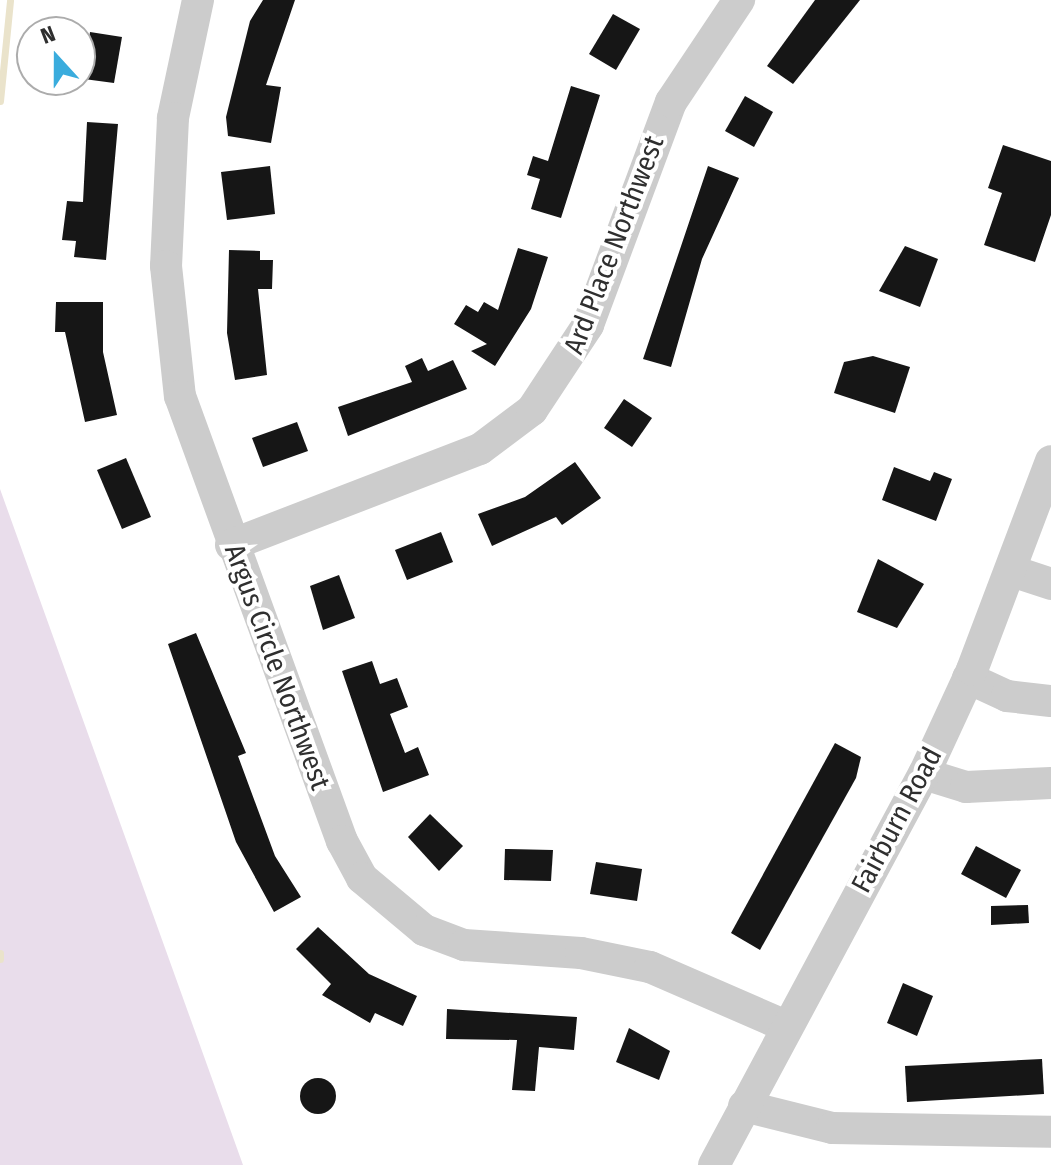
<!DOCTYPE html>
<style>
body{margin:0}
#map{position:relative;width:1051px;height:1165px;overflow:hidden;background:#fff;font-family:"Fira Sans Condensed",sans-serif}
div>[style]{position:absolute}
.green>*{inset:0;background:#e9ddeb}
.stream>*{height:7px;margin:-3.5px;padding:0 3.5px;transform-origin:3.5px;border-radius:3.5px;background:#eae3cb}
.building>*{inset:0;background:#161616}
.round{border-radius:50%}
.minor>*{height:32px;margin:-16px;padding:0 16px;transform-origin:16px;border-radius:16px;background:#ccc}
span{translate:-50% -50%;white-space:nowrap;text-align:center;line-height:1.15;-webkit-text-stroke:8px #fff;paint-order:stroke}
.street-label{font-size:28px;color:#2f2f2f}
.north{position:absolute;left:16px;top:16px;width:80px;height:80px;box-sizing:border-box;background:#fff;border:2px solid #acacac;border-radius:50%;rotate:339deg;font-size:22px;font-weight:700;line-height:32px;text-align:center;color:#2f2f2f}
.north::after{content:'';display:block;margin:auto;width:28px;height:36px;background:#3aacdd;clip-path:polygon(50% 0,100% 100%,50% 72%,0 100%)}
</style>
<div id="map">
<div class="green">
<div style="clip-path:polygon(0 489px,243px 1165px,0 1165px)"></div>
</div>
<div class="stream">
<div style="left:0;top:101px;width:101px;rotate:-84.3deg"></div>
<div style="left:0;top:953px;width:6px;rotate:90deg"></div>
</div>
<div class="building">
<div style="clip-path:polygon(263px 0,295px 0,266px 85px,281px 87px,271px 143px,228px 136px,226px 117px,250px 21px)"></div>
<div style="clip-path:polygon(815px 0,860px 0,793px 84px,767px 66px)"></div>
<div style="clip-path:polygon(613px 14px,640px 29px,616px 70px,589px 54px)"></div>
<div style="clip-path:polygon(90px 32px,122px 37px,114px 83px,84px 79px)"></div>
<div style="clip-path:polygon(571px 86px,600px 95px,561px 218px,531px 209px,540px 179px,527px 175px,533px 156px,548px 161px)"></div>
<div style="clip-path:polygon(745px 96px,773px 112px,754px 147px,725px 131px)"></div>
<div style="clip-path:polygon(87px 122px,118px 124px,106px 260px,74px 257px,76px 241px,62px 240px,67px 201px,83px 202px)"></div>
<div style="clip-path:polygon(1003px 145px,1051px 161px,1051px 215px,1035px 262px,984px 245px,1002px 193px,988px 188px)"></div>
<div style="clip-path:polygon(270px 166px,275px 214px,227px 220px,221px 172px)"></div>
<div style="clip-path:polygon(708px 166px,739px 178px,702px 259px,671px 367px,643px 359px)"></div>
<div style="clip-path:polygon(905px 246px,938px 259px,920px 307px,879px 291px)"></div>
<div style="clip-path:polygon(518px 248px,548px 257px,531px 309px,495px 366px,471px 351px,487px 344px,454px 324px,466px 305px,478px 312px,484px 302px,498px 310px)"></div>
<div style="clip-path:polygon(229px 250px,260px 251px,260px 260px,273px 260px,272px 289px,258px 289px,267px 375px,235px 380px,227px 333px)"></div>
<div style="clip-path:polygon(56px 302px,103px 302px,103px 352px,117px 415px,85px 422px,65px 332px,55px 332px)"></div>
<div style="clip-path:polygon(873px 356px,910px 367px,895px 413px,834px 393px,844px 362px)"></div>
<div style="clip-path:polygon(422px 358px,428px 371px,453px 360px,467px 389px,348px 436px,338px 407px,412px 382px,405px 366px)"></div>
<div style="clip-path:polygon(624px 399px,652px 418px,632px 447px,604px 428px)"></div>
<div style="clip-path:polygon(297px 422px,308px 451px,263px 467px,252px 438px)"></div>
<div style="clip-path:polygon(126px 458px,151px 517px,122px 529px,97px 470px)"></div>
<div style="clip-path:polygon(575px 462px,601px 498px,562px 525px,556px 517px,492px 546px,478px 514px,525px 497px)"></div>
<div style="clip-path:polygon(894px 467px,930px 481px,934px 472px,952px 479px,936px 521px,882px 500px)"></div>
<div style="clip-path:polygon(441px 532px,453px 562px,407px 580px,395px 550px)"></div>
<div style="clip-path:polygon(878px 559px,924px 584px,897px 628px,857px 612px)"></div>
<div style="clip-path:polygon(339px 575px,355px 618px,323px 630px,310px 586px)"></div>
<div style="clip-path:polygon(196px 633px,246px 753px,238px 756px,275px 856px,301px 897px,274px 912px,236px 842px,168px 644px)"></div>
<div style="clip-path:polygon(372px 661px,380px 684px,397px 678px,408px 707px,390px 714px,405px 753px,418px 747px,429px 775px,383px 792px,342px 671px)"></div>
<div style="clip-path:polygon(835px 743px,861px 757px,856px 778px,760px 950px,731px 933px)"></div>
<div style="clip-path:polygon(430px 814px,463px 846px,439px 871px,408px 837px)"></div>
<div style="clip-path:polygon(976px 846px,1021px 870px,1006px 898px,961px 874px)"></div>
<div style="clip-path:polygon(505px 849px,553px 850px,551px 881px,504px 880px)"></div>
<div style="clip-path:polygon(596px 862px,642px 869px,637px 901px,590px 894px)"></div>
<div style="clip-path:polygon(1028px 905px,1029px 923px,991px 925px,991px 906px)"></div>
<div style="clip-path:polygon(318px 927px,369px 974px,417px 996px,403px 1026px,375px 1013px,370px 1023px,322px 995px,331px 984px,296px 949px)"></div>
<div style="clip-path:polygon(903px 983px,933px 996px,917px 1036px,887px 1023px)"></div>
<div style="clip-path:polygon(447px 1009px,577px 1017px,574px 1050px,539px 1047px,535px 1091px,512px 1090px,517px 1040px,446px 1039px)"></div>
<div style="clip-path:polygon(629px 1028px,670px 1051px,659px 1080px,616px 1062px)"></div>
<div style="clip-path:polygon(1042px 1059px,1044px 1094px,907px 1102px,905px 1066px)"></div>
<div class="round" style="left:300px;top:1078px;width:36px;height:36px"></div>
</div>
<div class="minor">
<div style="left:198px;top:0;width:121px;rotate:102deg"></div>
<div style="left:173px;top:118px;width:148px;rotate:92.7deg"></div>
<div style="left:166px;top:266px;width:131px;rotate:83.9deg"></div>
<div style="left:180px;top:396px;width:474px;rotate:70deg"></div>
<div style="left:342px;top:841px;width:42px;rotate:61.6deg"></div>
<div style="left:362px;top:878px;width:81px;rotate:40deg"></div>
<div style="left:424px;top:930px;width:43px;rotate:20.6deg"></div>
<div style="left:464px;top:945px;width:117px;rotate:3.9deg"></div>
<div style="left:581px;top:953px;width:70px;rotate:11.5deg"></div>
<div style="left:650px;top:967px;width:148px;rotate:23.5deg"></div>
<div style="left:231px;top:545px;width:267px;rotate:-21.1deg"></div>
<div style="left:480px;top:449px;width:65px;rotate:-36.9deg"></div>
<div style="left:532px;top:410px;width:102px;rotate:-56.6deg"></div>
<div style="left:588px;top:325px;width:238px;rotate:-69.6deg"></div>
<div style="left:671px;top:102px;width:123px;rotate:-56.3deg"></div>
<div style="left:1012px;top:571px;width:41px;rotate:18.4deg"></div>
<div style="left:968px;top:678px;width:43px;rotate:24.8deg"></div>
<div style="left:1007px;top:696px;width:44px;rotate:6.5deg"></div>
<div style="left:924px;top:774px;width:44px;rotate:17.2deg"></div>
<div style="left:966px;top:787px;width:85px;rotate:-2.7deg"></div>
<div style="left:744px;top:1106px;width:91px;rotate:14deg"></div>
<div style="left:832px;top:1128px;width:219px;rotate:1deg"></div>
<div style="left:714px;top:1165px;width:444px;rotate:-61.8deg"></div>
<div style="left:924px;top:774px;width:115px;rotate:-65.2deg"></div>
<div style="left:972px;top:670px;width:223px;rotate:-69.3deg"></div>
</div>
<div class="street-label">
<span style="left:614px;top:245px;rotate:-69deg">Ard Place Northwest</span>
<span style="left:277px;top:667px;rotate:70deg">Argus Circle Northwest</span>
<span style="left:897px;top:820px;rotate:-62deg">Fairburn Road</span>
</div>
<div class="north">N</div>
</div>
